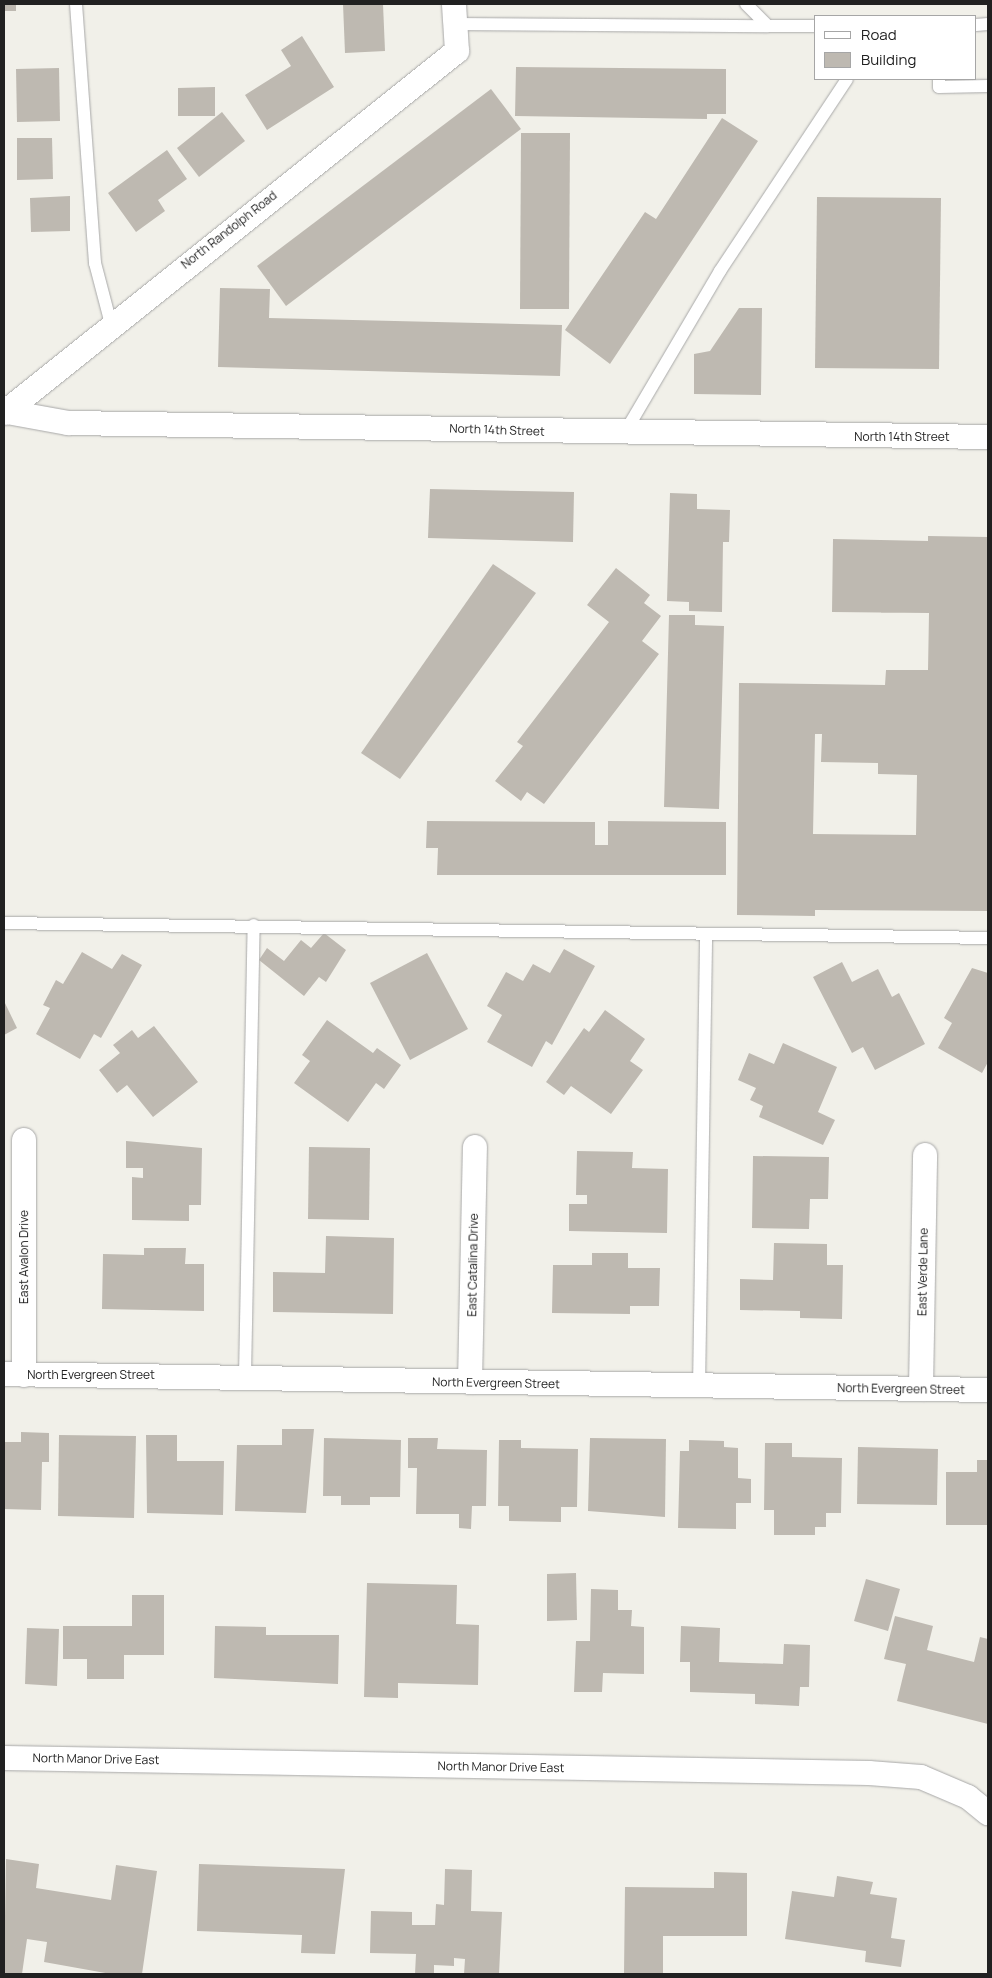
<!DOCTYPE html>
<style>
body{margin:0}
#map{position:relative;width:992px;height:1978px;overflow:hidden;background:#f1f0e9;font-family:Manrope,sans-serif}
div>[style]{position:absolute}
.building>*{inset:0;background:#beb9b1}
.roads{filter:drop-shadow(0 0 1px #a8a8a8) drop-shadow(0 0 1px #a8a8a8)}
.lane>*{height:12px;margin:-6px;padding:0 6px;transform-origin:6px;border-radius:6px;background:#fff}
.street>*{height:24px;margin:-12px;padding:0 12px;transform-origin:12px;border-radius:12px;background:#fff}
span{translate:-50% -50%;white-space:nowrap;text-align:center;line-height:1.15;-webkit-text-stroke:4px #fff;paint-order:stroke}
.street-label{font-size:12px;color:#212121}
.frame{position:absolute;inset:0;border:5px solid #212121;pointer-events:none}
.legend{position:absolute;left:814px;top:15px;width:162px;height:65px;box-sizing:border-box;background:#fff;border:1px solid #a6a6a6;margin:0;padding:6px 9px;list-style:none;font-size:15px;color:#212121}
.legend li{display:flex;align-items:center;gap:10px;height:25px}
.legend b{width:25px;border:1px solid #a6a6a6}
</style>
<div id="map">
<div class="building">
<div style="clip-path:polygon(4px 4px,16px 4px,16px 11px,4px 11px)"></div>
<div style="clip-path:polygon(343px 4px,383px 4px,385px 51px,345px 53px)"></div>
<div style="clip-path:polygon(302px 36px,334px 87px,267px 130px,245px 95px,291px 66px,281px 50px)"></div>
<div style="clip-path:polygon(516px 67px,726px 69px,726px 114px,707px 114px,707px 119px,515px 116px)"></div>
<div style="clip-path:polygon(59px 68px,60px 121px,17px 122px,16px 69px)"></div>
<div style="clip-path:polygon(215px 87px,215px 116px,178px 116px,178px 88px)"></div>
<div style="clip-path:polygon(491px 89px,521px 129px,286px 306px,257px 266px)"></div>
<div style="clip-path:polygon(222px 112px,245px 141px,199px 177px,177px 148px)"></div>
<div style="clip-path:polygon(722px 118px,758px 141px,610px 364px,565px 330px,645px 212px,656px 219px)"></div>
<div style="clip-path:polygon(521px 133px,570px 133px,569px 309px,520px 309px)"></div>
<div style="clip-path:polygon(17px 138px,52px 138px,53px 179px,17px 180px)"></div>
<div style="clip-path:polygon(167px 150px,187px 179px,158px 200px,165px 211px,136px 232px,108px 193px)"></div>
<div style="clip-path:polygon(70px 196px,70px 231px,31px 232px,30px 198px)"></div>
<div style="clip-path:polygon(817px 197px,941px 198px,939px 369px,815px 368px)"></div>
<div style="clip-path:polygon(220px 288px,270px 289px,269px 318px,562px 325px,560px 376px,218px 367px)"></div>
<div style="clip-path:polygon(739px 308px,762px 308px,761px 395px,694px 394px,694px 354px,710px 351px)"></div>
<div style="clip-path:polygon(430px 489px,574px 492px,573px 542px,428px 538px)"></div>
<div style="clip-path:polygon(670px 493px,697px 494px,697px 509px,730px 510px,729px 542px,723px 542px,722px 612px,689px 611px,689px 602px,667px 601px)"></div>
<div style="clip-path:polygon(evenodd,928px 536px,988px 537px,988px 911px,815px 910px,815px 916px,737px 915px,739px 683px,885px 685px,886px 670px,928px 670px,929px 613px,832px 612px,833px 539px,928px 541px,928px 536px,815px 734px,822px 734px,821px 762px,878px 763px,878px 774px,917px 775px,916px 835px,813px 834px,815px 734px)"></div>
<div style="clip-path:polygon(493px 564px,536px 593px,400px 779px,361px 753px)"></div>
<div style="clip-path:polygon(616px 568px,650px 595px,644px 603px,661px 616px,642px 641px,659px 654px,544px 804px,527px 792px,521px 801px,495px 781px,523px 746px,517px 742px,609px 622px,587px 605px)"></div>
<div style="clip-path:polygon(669px 615px,695px 615px,695px 625px,724px 626px,719px 809px,664px 807px)"></div>
<div style="clip-path:polygon(427px 821px,595px 822px,595px 845px,608px 845px,608px 821px,726px 822px,726px 875px,437px 875px,438px 848px,426px 848px)"></div>
<div style="clip-path:polygon(324px 933px,346px 950px,326px 982px,319px 977px,304px 996px,259px 960px,267px 948px,284px 961px,301px 940px,311px 948px)"></div>
<div style="clip-path:polygon(564px 949px,595px 966px,552px 1045px,546px 1041px,532px 1067px,487px 1042px,502px 1015px,487px 1006px,506px 972px,523px 981px,533px 964px,550px 973px)"></div>
<div style="clip-path:polygon(82px 952px,112px 969px,122px 954px,142px 965px,101px 1038px,94px 1034px,80px 1059px,36px 1034px,50px 1008px,43px 1005px,56px 980px,63px 984px)"></div>
<div style="clip-path:polygon(427px 953px,468px 1029px,410px 1060px,370px 983px)"></div>
<div style="clip-path:polygon(842px 962px,852px 982px,878px 969px,892px 997px,899px 993px,925px 1044px,875px 1070px,863px 1047px,852px 1053px,813px 977px)"></div>
<div style="clip-path:polygon(972px 968px,988px 973px,988px 1062px,982px 1073px,938px 1048px,952px 1023px,944px 1018px)"></div>
<div style="clip-path:polygon(4px 1001px,17px 1028px,4px 1035px)"></div>
<div style="clip-path:polygon(605px 1010px,645px 1039px,630px 1061px,643px 1070px,611px 1114px,571px 1086px,564px 1095px,546px 1082px,584px 1028px,589px 1032px)"></div>
<div style="clip-path:polygon(327px 1020px,373px 1053px,377px 1048px,401px 1065px,384px 1089px,376px 1083px,348px 1122px,294px 1083px,310px 1061px,302px 1055px)"></div>
<div style="clip-path:polygon(154px 1026px,198px 1082px,153px 1117px,127px 1085px,117px 1093px,99px 1070px,120px 1053px,113px 1045px,132px 1030px,138px 1038px)"></div>
<div style="clip-path:polygon(783px 1043px,837px 1067px,818px 1112px,835px 1120px,823px 1145px,759px 1117px,763px 1106px,750px 1100px,756px 1088px,738px 1080px,749px 1053px,774px 1064px)"></div>
<div style="clip-path:polygon(126px 1141px,202px 1148px,201px 1205px,189px 1205px,189px 1221px,132px 1220px,132px 1177px,143px 1178px,143px 1168px,126px 1168px)"></div>
<div style="clip-path:polygon(309px 1147px,370px 1148px,369px 1220px,308px 1219px)"></div>
<div style="clip-path:polygon(577px 1151px,633px 1152px,632px 1168px,668px 1169px,667px 1233px,569px 1231px,569px 1204px,587px 1204px,587px 1195px,576px 1195px)"></div>
<div style="clip-path:polygon(753px 1156px,829px 1157px,828px 1199px,810px 1199px,809px 1229px,752px 1228px)"></div>
<div style="clip-path:polygon(326px 1236px,394px 1238px,393px 1314px,273px 1312px,273px 1272px,325px 1273px)"></div>
<div style="clip-path:polygon(774px 1243px,827px 1244px,827px 1265px,843px 1265px,842px 1319px,800px 1318px,800px 1311px,740px 1310px,740px 1279px,773px 1280px)"></div>
<div style="clip-path:polygon(144px 1248px,186px 1248px,185px 1264px,204px 1264px,204px 1311px,102px 1309px,103px 1254px,144px 1255px)"></div>
<div style="clip-path:polygon(592px 1253px,628px 1253px,628px 1268px,660px 1268px,659px 1306px,630px 1306px,630px 1314px,552px 1313px,553px 1265px,592px 1265px)"></div>
<div style="clip-path:polygon(282px 1429px,314px 1429px,306px 1513px,235px 1511px,237px 1445px,282px 1445px)"></div>
<div style="clip-path:polygon(21px 1432px,49px 1433px,49px 1462px,42px 1462px,41px 1510px,4px 1509px,4px 1442px,21px 1442px)"></div>
<div style="clip-path:polygon(59px 1435px,136px 1436px,134px 1518px,58px 1516px)"></div>
<div style="clip-path:polygon(146px 1435px,177px 1435px,177px 1461px,224px 1461px,223px 1515px,147px 1513px)"></div>
<div style="clip-path:polygon(324px 1438px,401px 1440px,400px 1497px,370px 1497px,370px 1505px,341px 1505px,341px 1496px,323px 1496px)"></div>
<div style="clip-path:polygon(408px 1438px,438px 1438px,437px 1449px,487px 1450px,486px 1506px,472px 1506px,471px 1529px,459px 1528px,459px 1514px,416px 1514px,417px 1468px,408px 1468px)"></div>
<div style="clip-path:polygon(590px 1438px,666px 1439px,665px 1517px,588px 1511px)"></div>
<div style="clip-path:polygon(499px 1440px,521px 1440px,521px 1448px,578px 1449px,577px 1507px,561px 1507px,561px 1522px,509px 1521px,509px 1506px,498px 1506px)"></div>
<div style="clip-path:polygon(689px 1440px,724px 1441px,724px 1447px,738px 1448px,738px 1478px,751px 1479px,751px 1503px,736px 1503px,736px 1529px,678px 1528px,680px 1451px,689px 1451px)"></div>
<div style="clip-path:polygon(765px 1443px,792px 1443px,792px 1457px,842px 1458px,841px 1513px,826px 1513px,826px 1527px,815px 1527px,815px 1535px,774px 1535px,774px 1510px,764px 1510px)"></div>
<div style="clip-path:polygon(858px 1447px,938px 1449px,937px 1505px,857px 1504px)"></div>
<div style="clip-path:polygon(977px 1460px,988px 1460px,988px 1525px,946px 1525px,946px 1472px,977px 1472px)"></div>
<div style="clip-path:polygon(576px 1573px,577px 1620px,547px 1621px,547px 1574px)"></div>
<div style="clip-path:polygon(866px 1579px,900px 1589px,888px 1631px,854px 1621px)"></div>
<div style="clip-path:polygon(367px 1583px,457px 1585px,456px 1624px,479px 1625px,478px 1685px,398px 1683px,398px 1698px,364px 1697px)"></div>
<div style="clip-path:polygon(591px 1589px,618px 1590px,618px 1610px,632px 1610px,631px 1626px,644px 1627px,644px 1674px,603px 1673px,602px 1692px,574px 1692px,576px 1641px,590px 1641px)"></div>
<div style="clip-path:polygon(132px 1595px,164px 1595px,164px 1655px,124px 1655px,124px 1679px,87px 1679px,87px 1659px,63px 1659px,63px 1626px,132px 1626px)"></div>
<div style="clip-path:polygon(895px 1616px,933px 1626px,927px 1650px,974px 1662px,980px 1637px,988px 1639px,988px 1724px,897px 1701px,906px 1664px,884px 1659px)"></div>
<div style="clip-path:polygon(215px 1626px,266px 1627px,266px 1635px,339px 1635px,338px 1684px,214px 1678px)"></div>
<div style="clip-path:polygon(681px 1626px,720px 1628px,719px 1662px,783px 1664px,784px 1644px,810px 1645px,809px 1687px,800px 1687px,799px 1706px,755px 1704px,755px 1694px,690px 1692px,690px 1662px,680px 1662px)"></div>
<div style="clip-path:polygon(27px 1628px,59px 1629px,57px 1686px,25px 1684px)"></div>
<div style="clip-path:polygon(6px 1859px,39px 1864px,36px 1888px,111px 1900px,116px 1865px,157px 1871px,142px 1974px,111px 1974px,44px 1962px,47px 1942px,27px 1939px,22px 1974px,4px 1974px)"></div>
<div style="clip-path:polygon(199px 1864px,345px 1869px,335px 1954px,301px 1953px,302px 1935px,197px 1931px)"></div>
<div style="clip-path:polygon(445px 1869px,472px 1870px,471px 1911px,502px 1912px,499px 1974px,464px 1974px,465px 1959px,454px 1958px,454px 1966px,434px 1965px,434px 1974px,415px 1974px,416px 1954px,370px 1953px,371px 1911px,412px 1912px,412px 1925px,435px 1925px,436px 1904px,444px 1905px)"></div>
<div style="clip-path:polygon(714px 1872px,747px 1873px,747px 1936px,663px 1936px,663px 1974px,624px 1974px,625px 1887px,714px 1888px)"></div>
<div style="clip-path:polygon(837px 1876px,873px 1882px,870px 1894px,897px 1898px,891px 1938px,905px 1940px,901px 1967px,865px 1962px,866px 1951px,785px 1939px,792px 1891px,834px 1897px)"></div>
</div>
<div class="roads">
<div class="lane">
<div style="left:76px;top:4px;width:260px;rotate:85.8deg"></div>
<div style="left:95px;top:263px;width:63px;rotate:75.3deg"></div>
<div style="left:746px;top:4px;width:31px;rotate:45deg"></div>
<div style="left:768px;top:26px;width:48px"></div>
<div style="left:455px;top:24px;width:313px;rotate:0.4deg"></div>
<div style="left:976px;top:25px;width:12px;rotate:-5deg"></div>
<div style="left:939px;top:79px;width:8px;rotate:90deg"></div>
<div style="left:939px;top:87px;width:49px;rotate:-1.2deg"></div>
<div style="left:624px;top:434px;width:189px;rotate:-59.5deg"></div>
<div style="left:720px;top:271px;width:230px;rotate:-56.5deg"></div>
<div style="left:4px;top:923px;width:984px;rotate:0.87deg"></div>
<div style="left:245px;top:1376px;width:451px;rotate:-88.9deg"></div>
<div style="left:699px;top:1388px;width:454px;rotate:-89.1deg"></div>
</div>
<div class="street">
<div style="left:7px;top:412px;width:62px;rotate:10.2deg"></div>
<div style="left:68px;top:423px;width:920px;rotate:0.87deg"></div>
<div style="left:4px;top:413px;width:580px;rotate:-38.63deg"></div>
<div style="left:457px;top:51px;width:47px;rotate:-93.7deg"></div>
<div style="left:4px;top:1374px;width:984px;rotate:0.93deg"></div>
<div style="left:24px;top:1375px;width:235px;rotate:-90deg"></div>
<div style="left:470px;top:1382px;width:235px;rotate:-88.8deg"></div>
<div style="left:921px;top:1389px;width:234px;rotate:-89deg"></div>
<div style="left:4px;top:1758px;width:865px;rotate:0.99deg"></div>
<div style="left:869px;top:1773px;width:52px;rotate:4.4deg"></div>
<div style="left:921px;top:1777px;width:51px;rotate:23.1deg"></div>
<div style="left:968px;top:1797px;width:26px;rotate:39deg"></div>
</div>
</div>
<div class="street-label">
<span style="left:229px;top:230px;rotate:-38deg">North Randolph Road</span>
<span style="left:497px;top:430px;rotate:2deg">North 14th Street</span>
<span style="left:902px;top:437px">North 14th Street</span>
<span style="left:24px;top:1257px;rotate:-90deg">East Avalon Drive</span>
<span style="left:473px;top:1265px;rotate:-89deg">East Catalina Drive</span>
<span style="left:923px;top:1272px;rotate:-89deg">East Verde Lane</span>
<span style="left:91px;top:1375px">North Evergreen Street</span>
<span style="left:496px;top:1383px;rotate:1deg">North Evergreen Street</span>
<span style="left:901px;top:1389px;rotate:1deg">North Evergreen Street</span>
<span style="left:96px;top:1759px;rotate:1deg">North Manor Drive East</span>
<span style="left:501px;top:1767px;rotate:1deg">North Manor Drive East</span>
</div>
<div class="frame"></div>
<ul class="legend">
<li><b style="height:6px;background:#fff"></b>Road</li>
<li><b style="height:14px;background:#beb9b1"></b>Building</li>
</ul>
</div>
